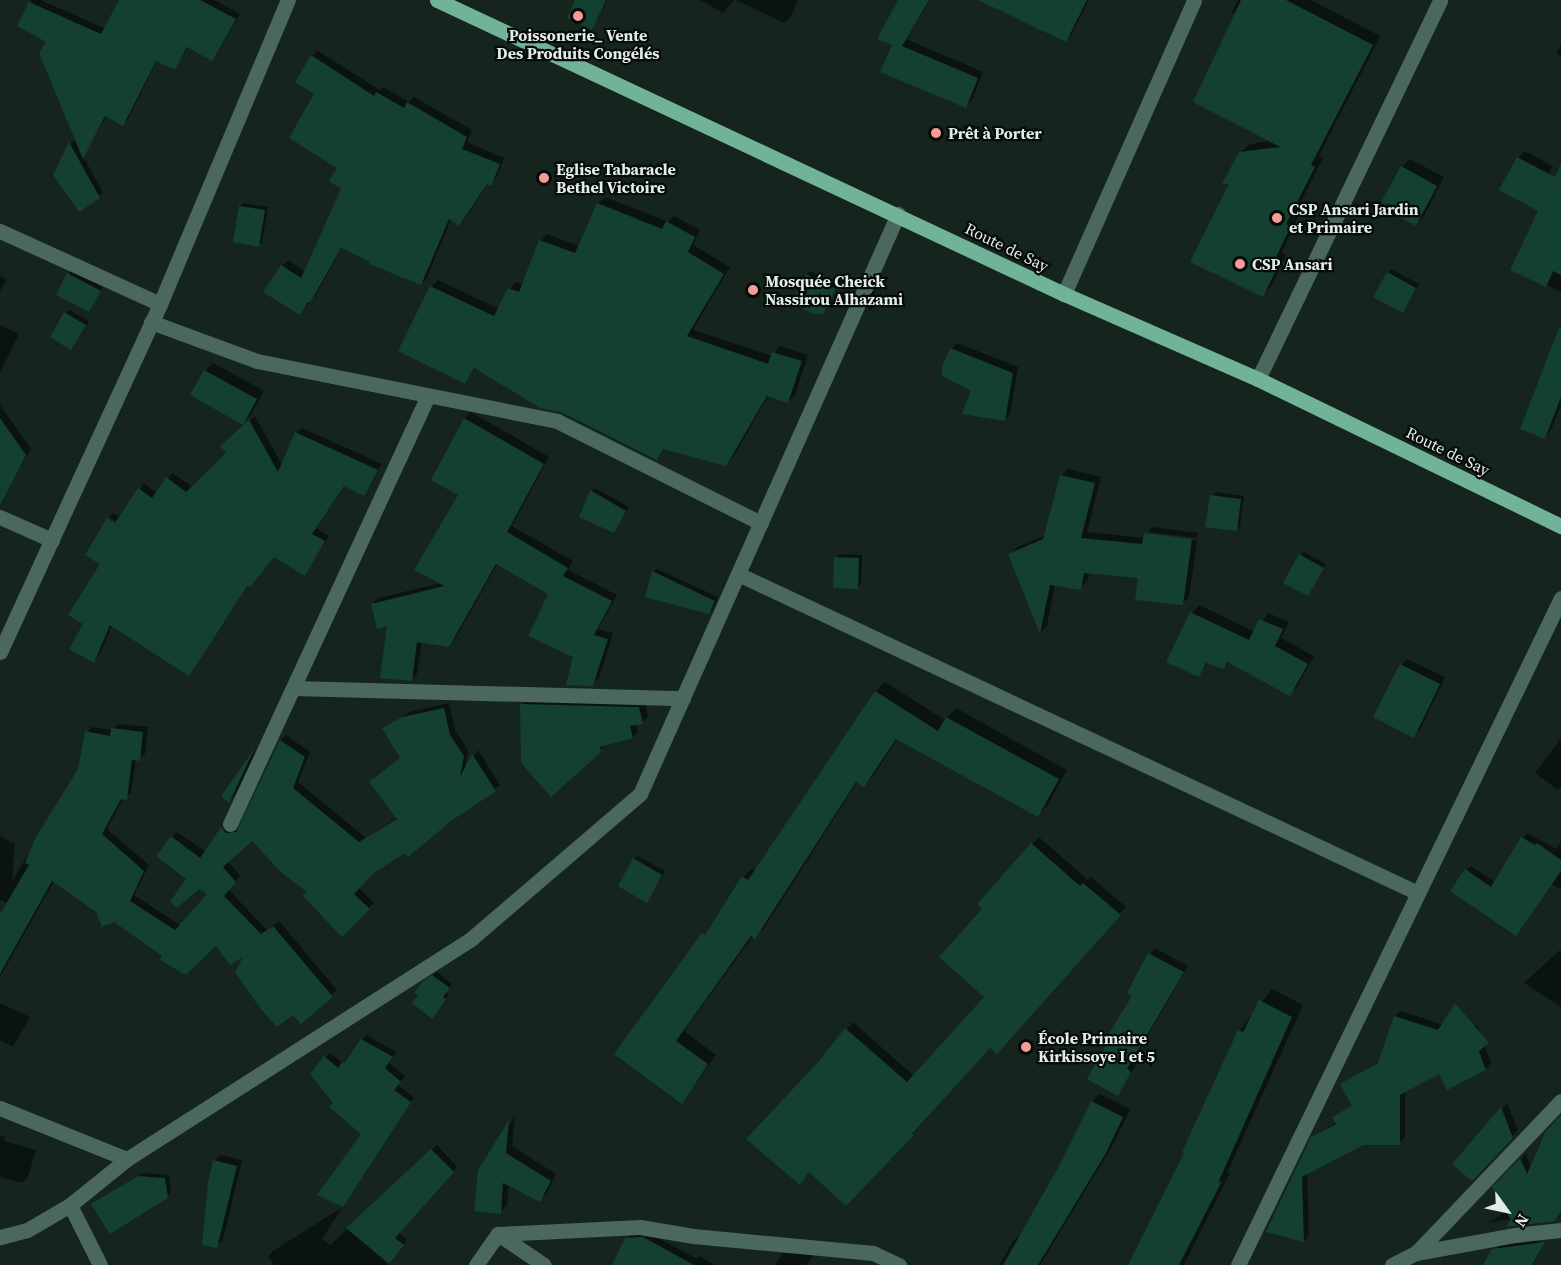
<!DOCTYPE html>
<meta charset="utf-8">
<style>
body{margin:0}
#map{position:relative;width:1561px;height:1265px;overflow:hidden;background:#16241e;font-family:"Source Serif 4",serif}
div>[style]{position:absolute}
.shadow>*{inset:0;background:#0007}
.building>*{inset:0;background:#144030}
.minor>*{height:15px;margin:-7.5px;padding:0 7.5px;transform-origin:7.5px;border-radius:7.5px;background:#4a695c}
.major>*{height:15px;margin:-7.5px;padding:0 7.5px;transform-origin:7.5px;border-radius:7.5px;background:#71b398}
.dots>*{width:16px;height:16px;translate:-50% -50%;box-sizing:border-box;border:3px solid #060b09;border-radius:50%}
span{translate:-50% -50%;white-space:nowrap;text-align:center;line-height:1.15;-webkit-text-stroke:4.5px #060b09;paint-order:stroke}
.poi-label{font-size:16px;color:#e3ece8;font-weight:700}
.left{translate:0 -50%;text-align:left}
.street-label{font-size:16px;color:#e3ece8}
.north{position:absolute;left:1477px;top:1181px;width:60px;height:60px;-webkit-text-stroke:4px #060b09;paint-order:stroke;rotate:123deg;font-size:16px;font-weight:700;line-height:24px;text-align:center;color:#e3ece8}
.north::after{content:'';display:block;margin:auto;width:21px;height:27px;background:#e3ece8;clip-path:polygon(50% 0,100% 100%,50% 72%,0 100%)}
</style>
<div id="map">
<div class="shadow">
<div style="clip-path:polygon(32px 0,41px 0,106px 29px,121px 0,214px 0,240px 14px,212px 59px,189px 46px,175px 69px,157px 60px,128px 119px,123px 124px,107px 115px,83px 156px,103px 193px,79px 210px,55px 175px,71px 143px,74px 140px,79px 145px,48px 41px,30px 2px)"></div>
<div style="clip-path:polygon(577px 0,607px 0,592px 28px)"></div>
<div style="clip-path:polygon(700px 0,734px 0,723px 13px)"></div>
<div style="clip-path:polygon(736px 0,798px 0,791px 17px,784px 23px)"></div>
<div style="clip-path:polygon(899px 0,930px 0,906px 39px,983px 72px,972px 100px,966px 106px,894px 44px)"></div>
<div style="clip-path:polygon(999px 0,1089px 0,1071px 35px,1065px 40px)"></div>
<div style="clip-path:polygon(1238px 0,1311px 0,1380px 36px,1319px 156px,1323px 158px,1294px 215px,1298px 217px,1282px 252px,1286px 255px,1271px 287px,1262px 295px,1232px 182px,1240px 153px,1250px 144px,1272px 141px,1236px 15px,1232px 13px)"></div>
<div style="clip-path:polygon(1561px 44px,1561px 56px,1556px 53px)"></div>
<div style="clip-path:polygon(318px 51px,380px 90px,383px 87px,409px 102px,414px 97px,472px 130px,467px 142px,504px 158px,496px 178px,488px 183px,465px 219px,459px 224px,451px 219px,427px 278px,421px 284px,342px 247px,316px 295px,300px 313px,282px 266px,288px 260px,305px 272px,343px 188px,316px 94px,312px 56px)"></div>
<div style="clip-path:polygon(1525px 151px,1553px 166px,1547px 178px,1561px 185px,1561px 292px,1512px 269px,1540px 210px,1501px 190px,1518px 158px)"></div>
<div style="clip-path:polygon(1410px 159px,1444px 177px,1424px 216px,1416px 224px,1381px 205px,1402px 167px)"></div>
<div style="clip-path:polygon(605px 197px,668px 222px,674px 216px,700px 230px,693px 245px,730px 267px,693px 330px,772px 356px,780px 346px,808px 355px,795px 395px,788px 402px,769px 395px,733px 457px,726px 464px,665px 448px,656px 458px,476px 367px,464px 383px,431px 287px,438px 280px,499px 309px,510px 289px,516px 282px,524px 285px,541px 241px,547px 234px,579px 246px,598px 204px)"></div>
<div style="clip-path:polygon(244px 203px,268px 207px,262px 242px,258px 245px,241px 206px)"></div>
<div style="clip-path:polygon(1391px 269px,1419px 284px,1403px 311px,1388px 273px)"></div>
<div style="clip-path:polygon(72px 270px,103px 287px,89px 311px,68px 274px)"></div>
<div style="clip-path:polygon(810px 271px,838px 285px,823px 312px,806px 275px)"></div>
<div style="clip-path:polygon(0 276px,7px 280px,0 291px)"></div>
<div style="clip-path:polygon(69px 310px,89px 321px,71px 348px,66px 313px)"></div>
<div style="clip-path:polygon(0 325px,19px 334px,0 373px)"></div>
<div style="clip-path:polygon(1561px 331px,1561px 405px,1551px 430px,1545px 437px)"></div>
<div style="clip-path:polygon(957px 343px,1018px 367px,1010px 414px,1005px 420px,973px 390px,951px 349px)"></div>
<div style="clip-path:polygon(213px 363px,264px 391px,251px 415px,243px 423px,205px 371px)"></div>
<div style="clip-path:polygon(0 405px,31px 449px,7px 488px,0 484px)"></div>
<div style="clip-path:polygon(471px 412px,549px 457px,512px 526px,573px 561px,568px 570px,617px 595px,598px 629px,613px 633px,599px 678px,592px 684px,575px 656px,550px 594px,498px 563px,455px 639px,449px 645px,422px 641px,417px 674px,411px 680px,389px 624px,372px 604px,378px 598px,441px 583px,460px 495px,433px 479px,465px 418px)"></div>
<div style="clip-path:polygon(255px 416px,282px 465px,296px 433px,302px 428px,382px 464px,363px 494px,345px 485px,316px 528px,329px 536px,305px 574px,274px 555px,249px 584px,189px 674px,112px 625px,99px 656px,94px 661px,85px 624px,102px 564px,122px 525px,109px 517px,113px 513px,120px 518px,144px 483px,157px 493px,172px 473px,193px 487px,228px 453px,227px 440px)"></div>
<div style="clip-path:polygon(1068px 469px,1101px 477px,1087px 532px,1145px 538px,1152px 527px,1198px 533px,1197px 538px,1149px 532px,1149px 535px,1197px 541px,1189px 597px,1182px 604px,1139px 576px,1089px 572px,1087px 581px,1080px 588px,1055px 584px,1047px 626px,1041px 632px,1010px 554px,1017px 547px,1046px 535px,1061px 476px)"></div>
<div style="clip-path:polygon(595px 488px,629px 507px,614px 531px,592px 491px)"></div>
<div style="clip-path:polygon(1216px 492px,1244px 496px,1240px 526px,1236px 530px,1212px 496px)"></div>
<div style="clip-path:polygon(1304px 552px,1326px 564px,1308px 594px,1300px 555px)"></div>
<div style="clip-path:polygon(839px 554px,862px 555px,861px 584px,857px 588px,835px 558px)"></div>
<div style="clip-path:polygon(657px 569px,718px 597px,713px 609px,709px 613px,653px 572px)"></div>
<div style="clip-path:polygon(1199px 605px,1255px 632px,1268px 613px,1289px 622px,1281px 638px,1314px 656px,1297px 687px,1290px 694px,1230px 662px,1224px 667px,1209px 662px,1199px 675px,1168px 661px,1192px 613px)"></div>
<div style="clip-path:polygon(1407px 659px,1445px 677px,1420px 730px,1413px 736px,1401px 665px)"></div>
<div style="clip-path:polygon(885px 682px,945px 720px,956px 708px,1067px 770px,1047px 806px,1038px 815px,898px 738px,873px 776px,864px 785px,858px 781px,764px 928px,755px 937px,753px 936px,684px 1031px,716px 1055px,682px 1102px,616px 1053px,712px 925px,743px 877px,752px 868px,756px 871px,876px 691px)"></div>
<div style="clip-path:polygon(527px 699px,645px 702px,648px 717px,643px 722px,636px 724px,638px 731px,633px 737px,607px 744px,600px 750px,522px 704px)"></div>
<div style="clip-path:polygon(449px 703px,455px 730px,468px 750px,465px 769px,478px 750px,500px 785px,374px 871px,358px 887px,374px 903px,342px 934px,309px 891px,252px 839px,228px 861px,240px 876px,228px 889px,267px 930px,279px 921px,337px 990px,301px 1022px,247px 953px,216px 944px,164px 956px,54px 881px,0 977px,0 917px,8px 904px,0 900px,0 836px,15px 844px,12px 881px,79px 770px,87px 732px,92px 727px,112px 730px,118px 724px,148px 727px,145px 754px,136px 759px,131px 793px,123px 798px,107px 829px,149px 865px,134px 895px,181px 926px,209px 894px,188px 878px,172px 837px,177px 832px,206px 852px,227px 823px,232px 828px,240px 827px,281px 740px,286px 735px,310px 752px,298px 782px,366px 838px,398px 817px,401px 757px,384px 728px,409px 712px)"></div>
<div style="clip-path:polygon(1561px 738px,1561px 787px,1558px 790px,1535px 773px)"></div>
<div style="clip-path:polygon(258px 746px,236px 793px,229px 801px,223px 796px)"></div>
<div style="clip-path:polygon(1527px 833px,1556px 849px,1561px 841px,1561px 890px,1552px 884px,1516px 934px,1467px 870px,1471px 866px,1495px 882px)"></div>
<div style="clip-path:polygon(1039px 837px,1088px 880px,1091px 877px,1126px 907px,1004px 1045px,990px 1046px,891px 1159px,810px 1171px,800px 1183px,820px 1062px,853px 1022px,914px 1076px,986px 997px,984px 908px,979px 904px)"></div>
<div style="clip-path:polygon(638px 856px,665px 871px,647px 901px,634px 859px)"></div>
<div style="clip-path:polygon(1155px 948px,1188px 966px,1132px 1063px,1136px 1065px,1117px 1094px,1135px 995px,1150px 954px)"></div>
<div style="clip-path:polygon(1561px 949px,1561px 1007px,1524px 983px)"></div>
<div style="clip-path:polygon(437px 972px,452px 984px,446px 992px,449px 995px,435px 1013px,428px 978px)"></div>
<div style="clip-path:polygon(1272px 989px,1303px 1005px,1227px 1173px,1231px 1171px,1184px 1265px,1130px 1265px,1186px 1152px,1239px 1031px)"></div>
<div style="clip-path:polygon(0 1003px,30px 1017px,13px 1047px,0 1040px)"></div>
<div style="clip-path:polygon(1401px 1011px,1453px 1028px,1458px 1042px,1477px 1025px,1491px 1063px,1486px 1069px,1440px 1072px,1405px 1090px,1405px 1137px,1399px 1143px,1363px 1144px,1307px 1172px,1309px 1235px,1304px 1241px,1268px 1231px,1312px 1137px,1337px 1122px,1334px 1118px,1353px 1105px,1342px 1085px,1380px 1061px,1395px 1016px)"></div>
<div style="clip-path:polygon(366px 1035px,396px 1052px,389px 1063px,405px 1076px,398px 1085px,414px 1097px,322px 1239px,330px 1245px,437px 1145px,457px 1167px,398px 1232px,407px 1240px,388px 1265px,274px 1265px,268px 1256px,273px 1251px,344px 1206px,363px 1134px,335px 1103px,326px 1057px,330px 1053px,343px 1063px)"></div>
<div style="clip-path:polygon(1100px 1094px,1130px 1109px,1114px 1143px,1040px 1265px,999px 1265px,1014px 1240px,1023px 1232px,1061px 1166px,1092px 1102px)"></div>
<div style="clip-path:polygon(1507px 1103px,1518px 1130px,1471px 1179px,1454px 1163px)"></div>
<div style="clip-path:polygon(515px 1116px,512px 1146px,556px 1174px,547px 1193px,540px 1200px,509px 1184px,507px 1205px,500px 1212px,479px 1171px)"></div>
<div style="clip-path:polygon(1561px 1117px,1561px 1209px,1489px 1223px,1507px 1210px,1494px 1188px,1526px 1154px,1531px 1168px)"></div>
<div style="clip-path:polygon(0 1135px,5px 1137px,4px 1141px,36px 1150px,28px 1177px,22px 1183px,0 1177px)"></div>
<div style="clip-path:polygon(221px 1155px,242px 1160px,223px 1240px,216px 1246px,214px 1161px)"></div>
<div style="clip-path:polygon(143px 1173px,169px 1175px,171px 1193px,167px 1197px,97px 1201px)"></div>
<div style="clip-path:polygon(631px 1233px,649px 1233px,697px 1259px,700px 1256px,715px 1265px,612px 1265px)"></div>
<div style="clip-path:polygon(1536px 1240px,1544px 1244px,1533px 1265px,1484px 1265px,1498px 1246px)"></div>
<div style="clip-path:polygon(784px 1250px,814px 1254px,807px 1265px,775px 1265px)"></div>
</div>
<div class="building">
<div style="clip-path:polygon(119px 0,200px 0,236px 19px,212px 61px,187px 47px,175px 70px,156px 61px,123px 126px,105px 116px,83px 159px,39px 53px,46px 42px,17px 26px,29px 2px,101px 34px)"></div>
<div style="clip-path:polygon(575px 0,606px 0,592px 30px,567px 18px)"></div>
<div style="clip-path:polygon(898px 0,929px 0,902px 46px,978px 78px,966px 108px,880px 72px,892px 45px,877px 39px)"></div>
<div style="clip-path:polygon(978px 0,1087px 0,1066px 42px)"></div>
<div style="clip-path:polygon(1241px 0,1286px 0,1373px 45px,1311px 165px,1315px 167px,1286px 224px,1291px 226px,1274px 261px,1279px 264px,1263px 297px,1190px 262px,1229px 184px,1222px 184px,1239px 152px,1280px 147px,1193px 102px)"></div>
<div style="clip-path:polygon(311px 55px,374px 96px,376px 92px,404px 108px,407px 102px,467px 137px,462px 149px,500px 164px,491px 186px,487px 184px,459px 226px,449px 219px,421px 285px,369px 264px,370px 262px,341px 248px,310px 303px,308px 302px,300px 315px,263px 292px,281px 265px,301px 278px,341px 189px,329px 181px,337px 168px,289px 138px,314px 94px,295px 82px)"></div>
<div style="clip-path:polygon(69px 142px,100px 198px,79px 212px,53px 175px)"></div>
<div style="clip-path:polygon(1517px 157px,1555px 177px,1561px 164px,1561px 275px,1553px 271px,1546px 287px,1510px 270px,1538px 211px,1499px 190px)"></div>
<div style="clip-path:polygon(1401px 166px,1437px 186px,1416px 226px,1379px 206px)"></div>
<div style="clip-path:polygon(597px 203px,662px 229px,666px 221px,695px 237px,688px 252px,724px 274px,687px 336px,768px 364px,772px 352px,802px 361px,788px 403px,767px 396px,726px 466px,663px 449px,657px 460px,561px 412px,540px 408px,474px 368px,465px 384px,398px 351px,430px 286px,494px 316px,508px 288px,519px 292px,539px 240px,575px 253px)"></div>
<div style="clip-path:polygon(239px 206px,265px 210px,259px 247px,233px 242px)"></div>
<div style="clip-path:polygon(1387px 272px,1416px 288px,1403px 313px,1373px 297px)"></div>
<div style="clip-path:polygon(67px 273px,101px 291px,89px 312px,56px 295px)"></div>
<div style="clip-path:polygon(805px 274px,836px 289px,823px 314px,813px 314px,792px 303px)"></div>
<div style="clip-path:polygon(64px 312px,86px 325px,71px 350px,50px 337px)"></div>
<div style="clip-path:polygon(1559px 328px,1561px 328px,1561px 397px,1545px 439px,1520px 429px)"></div>
<div style="clip-path:polygon(950px 348px,1013px 373px,1005px 421px,962px 414px,971px 391px,942px 376px,942px 367px)"></div>
<div style="clip-path:polygon(204px 370px,257px 399px,243px 425px,190px 395px)"></div>
<div style="clip-path:polygon(0 418px,26px 455px,0 505px)"></div>
<div style="clip-path:polygon(464px 418px,544px 464px,507px 532px,568px 568px,563px 576px,612px 601px,594px 635px,608px 639px,593px 686px,566px 685px,573px 657px,528px 636px,548px 594px,496px 564px,449px 647px,417px 642px,412px 681px,380px 678px,387px 626px,377px 629px,371px 604px,444px 586px,414px 570px,458px 495px,431px 480px)"></div>
<div style="clip-path:polygon(249px 420px,278px 472px,295px 432px,378px 470px,364px 496px,344px 486px,312px 534px,325px 541px,305px 576px,274px 557px,250px 587px,248px 585px,189px 676px,110px 625px,94px 663px,69px 649px,83px 624px,68px 615px,100px 564px,85px 555px,107px 518px,115px 523px,138px 488px,152px 498px,166px 477px,186px 492px,226px 453px,220px 446px)"></div>
<div style="clip-path:polygon(1060px 475px,1095px 483px,1081px 538px,1142px 544px,1144px 533px,1192px 539px,1183px 605px,1135px 600px,1138px 578px,1084px 573px,1081px 590px,1050px 585px,1040px 634px,1008px 554px,1043px 539px)"></div>
<div style="clip-path:polygon(590px 490px,626px 511px,614px 533px,579px 517px)"></div>
<div style="clip-path:polygon(1210px 495px,1241px 499px,1237px 531px,1205px 527px)"></div>
<div style="clip-path:polygon(1299px 554px,1324px 568px,1308px 596px,1283px 583px)"></div>
<div style="clip-path:polygon(834px 557px,859px 558px,858px 589px,833px 588px)"></div>
<div style="clip-path:polygon(652px 571px,715px 601px,709px 614px,645px 597px)"></div>
<div style="clip-path:polygon(1190px 612px,1249px 640px,1259px 619px,1283px 629px,1275px 646px,1308px 664px,1290px 696px,1227px 662px,1224px 669px,1206px 663px,1199px 677px,1166px 662px)"></div>
<div style="clip-path:polygon(1400px 664px,1440px 684px,1414px 738px,1373px 717px)"></div>
<div style="clip-path:polygon(875px 691px,938px 731px,946px 717px,1059px 779px,1038px 817px,896px 739px,864px 787px,856px 782px,755px 939px,751px 936px,676px 1041px,708px 1064px,682px 1104px,614px 1054px,702px 933px,705px 935px,742px 876px,748px 880px)"></div>
<div style="clip-path:polygon(520px 704px,639px 707px,643px 724px,630px 726px,633px 738px,600px 747px,601px 752px,551px 797px,521px 763px)"></div>
<div style="clip-path:polygon(444px 708px,450px 735px,464px 756px,460px 777px,472px 754px,496px 791px,451px 821px,408px 857px,405px 853px,375px 872px,354px 894px,370px 909px,342px 937px,303px 896px,307px 892px,282px 873px,252px 841px,223px 867px,236px 882px,224px 896px,261px 934px,273px 926px,333px 997px,301px 1024px,293px 1015px,277px 1027px,260px 1008px,235px 972px,243px 957px,230px 965px,216px 946px,186px 975px,160px 960px,162px 956px,114px 922px,102px 927px,96px 912px,52px 881px,0 974px,0 914px,29px 865px,25px 863px,36px 837px,78px 769px,85px 731px,110px 736px,111px 728px,143px 732px,140px 761px,132px 760px,127px 800px,121px 799px,102px 834px,144px 871px,130px 901px,175px 930px,207px 894px,199px 889px,177px 908px,170px 902px,186px 879px,156px 856px,171px 836px,200px 858px,221px 827px,226px 833px,236px 832px,280px 740px,305px 757px,293px 788px,359px 842px,397px 819px,369px 782px,400px 758px,382px 728px,402px 717px)"></div>
<div style="clip-path:polygon(255px 748px,229px 803px,221px 796px)"></div>
<div style="clip-path:polygon(1521px 837px,1535px 845px,1537px 843px,1561px 860px,1561px 871px,1516px 936px,1450px 891px,1465px 869px,1491px 887px)"></div>
<div style="clip-path:polygon(1031px 843px,1080px 886px,1083px 883px,1121px 915px,997px 1054px,990px 1048px,912px 1134px,914px 1135px,846px 1206px,809px 1172px,800px 1185px,746px 1139px,819px 1061px,845px 1028px,907px 1082px,984px 997px,939px 957px,982px 909px,977px 904px)"></div>
<div style="clip-path:polygon(633px 858px,662px 875px,647px 903px,618px 886px)"></div>
<div style="clip-path:polygon(1148px 953px,1184px 972px,1127px 1069px,1131px 1072px,1118px 1096px,1087px 1079px,1111px 1036px,1108px 1035px,1132px 996px,1127px 993px)"></div>
<div style="clip-path:polygon(432px 975px,450px 988px,443px 997px,446px 999px,432px 1019px,412px 1003px,418px 995px,414px 993px,423px 981px)"></div>
<div style="clip-path:polygon(1259px 1000px,1292px 1017px,1218px 1183px,1222px 1181px,1179px 1265px,1128px 1265px,1184px 1153px,1182px 1152px,1238px 1030px,1243px 1032px)"></div>
<div style="clip-path:polygon(1455px 1003px,1489px 1043px,1479px 1051px,1486px 1070px,1447px 1090px,1439px 1074px,1400px 1095px,1400px 1145px,1363px 1145px,1302px 1177px,1304px 1242px,1266px 1232px,1311px 1137px,1336px 1124px,1332px 1117px,1352px 1106px,1340px 1084px,1378px 1063px,1394px 1016px,1438px 1030px)"></div>
<div style="clip-path:polygon(361px 1039px,393px 1057px,385px 1068px,401px 1082px,394px 1090px,411px 1102px,343px 1207px,317px 1195px,361px 1134px,329px 1107px,333px 1103px,310px 1074px,324px 1056px,338px 1068px,342px 1062px,344px 1063px)"></div>
<div style="clip-path:polygon(1091px 1101px,1123px 1117px,1106px 1153px,1038px 1265px,1003px 1265px,1059px 1166px)"></div>
<div style="clip-path:polygon(1501px 1107px,1513px 1138px,1472px 1181px,1452px 1164px)"></div>
<div style="clip-path:polygon(1561px 1115px,1561px 1210px,1555px 1221px,1506px 1227px,1511px 1220px,1492px 1187px,1520px 1158px,1527px 1174px,1546px 1131px)"></div>
<div style="clip-path:polygon(509px 1120px,506px 1153px,551px 1181px,540px 1202px,503px 1183px,501px 1214px,474px 1211px,478px 1170px)"></div>
<div style="clip-path:polygon(431px 1149px,454px 1172px,395px 1238px,404px 1245px,389px 1264px,346px 1228px)"></div>
<div style="clip-path:polygon(213px 1160px,237px 1166px,217px 1248px,202px 1245px,208px 1183px)"></div>
<div style="clip-path:polygon(138px 1176px,165px 1178px,168px 1198px,110px 1234px,91px 1204px)"></div>
<div style="clip-path:polygon(639px 1237px,643px 1237px,694px 1265px,612px 1265px,625px 1238px)"></div>
<div style="clip-path:polygon(1545px 1242px,1532px 1265px,1483px 1265px,1492px 1249px)"></div>
</div>
<div class="minor">
<div style="left:0;top:231px;width:176px;rotate:24.5deg"></div>
<div style="left:1064px;top:294px;width:321px;rotate:-66.1deg"></div>
<div style="left:151px;top:322px;width:113px;rotate:20.2deg"></div>
<div style="left:257px;top:361px;width:306px;rotate:11.3deg"></div>
<div style="left:557px;top:421px;width:228px;rotate:26.6deg"></div>
<div style="left:1258px;top:379px;width:420px;rotate:-64.3deg"></div>
<div style="left:0;top:517px;width:57px;rotate:23.9deg"></div>
<div style="left:738px;top:574px;width:751px;rotate:25.13deg"></div>
<div style="left:0;top:652px;width:383px;rotate:-65.3deg"></div>
<div style="left:160px;top:304px;width:330px;rotate:-67.2deg"></div>
<div style="left:293px;top:688px;width:390px;rotate:1.5deg"></div>
<div style="left:230px;top:824px;width:472px;rotate:-65.2deg"></div>
<div style="left:0;top:1108px;width:137px;rotate:21.9deg"></div>
<div style="left:127px;top:1159px;width:73px;rotate:141.1deg"></div>
<div style="left:70px;top:1205px;width:50px;rotate:149.8deg"></div>
<div style="left:27px;top:1230px;width:28px;rotate:165deg"></div>
<div style="left:127px;top:1159px;width:410px;rotate:-32.6deg"></div>
<div style="left:472px;top:938px;width:221px;rotate:-40.6deg"></div>
<div style="left:640px;top:794px;width:635px;rotate:-66.02deg"></div>
<div style="left:70px;top:1205px;width:67px;rotate:63.4deg"></div>
<div style="left:498px;top:1234px;width:142px;rotate:-2.8deg"></div>
<div style="left:640px;top:1227px;width:54px;rotate:9.6deg"></div>
<div style="left:693px;top:1236px;width:181px;rotate:5.4deg"></div>
<div style="left:873px;top:1253px;width:29px;rotate:25deg"></div>
<div style="left:1416px;top:1253px;width:210px;rotate:-46.4deg"></div>
<div style="left:476px;top:1265px;width:38px;rotate:-55deg"></div>
<div style="left:498px;top:1234px;width:55px;rotate:34deg"></div>
<div style="left:1238px;top:1265px;width:741px;rotate:-64.16deg"></div>
<div style="left:1392px;top:1265px;width:27px;rotate:-27deg"></div>
<div style="left:1416px;top:1253px;width:101px;rotate:-10.3deg"></div>
<div style="left:1515px;top:1235px;width:46px;rotate:-6.2deg"></div>
</div>
<div class="major">
<div style="left:437px;top:0;width:693px;rotate:25.12deg"></div>
<div style="left:1064px;top:294px;width:212px;rotate:23.7deg"></div>
<div style="left:1258px;top:379px;width:337px;rotate:25.9deg"></div>
</div>
<div class="dots">
<div style="left:578px;top:16px;background:#f59c94"></div>
<div style="left:936px;top:133px;background:#f59c94"></div>
<div style="left:544px;top:178px;background:#f59c94"></div>
<div style="left:1277px;top:218px;background:#f59c94"></div>
<div style="left:1240px;top:264px;background:#f59c94"></div>
<div style="left:753px;top:290px;background:#f59c94"></div>
<div style="left:1026px;top:1047px;background:#f59c94"></div>
</div>
<div class="poi-label">
<span style="left:578px;top:44px">Poissonerie_ Vente<br>Des Produits Congélés</span>
<span class="left" style="left:948px;top:133px">Prêt à Porter</span>
<span class="left" style="left:556px;top:178px">Eglise Tabaracle<br>Bethel Victoire</span>
<span class="left" style="left:1289px;top:218px">CSP Ansari Jardin<br>et Primaire</span>
<span class="left" style="left:1252px;top:264px">CSP Ansari</span>
<span class="left" style="left:765px;top:290px">Mosquée Cheick<br>Nassirou Alhazami</span>
<span class="left" style="left:1038px;top:1047px">École Primaire<br>Kirkissoye I et 5</span>
</div>
<div class="street-label">
<span style="left:1007px;top:247px;rotate:26deg">Route de Say</span>
<span style="left:1448px;top:451px;rotate:26deg">Route de Say</span>
</div>
<div class="north">N</div>
</div>
